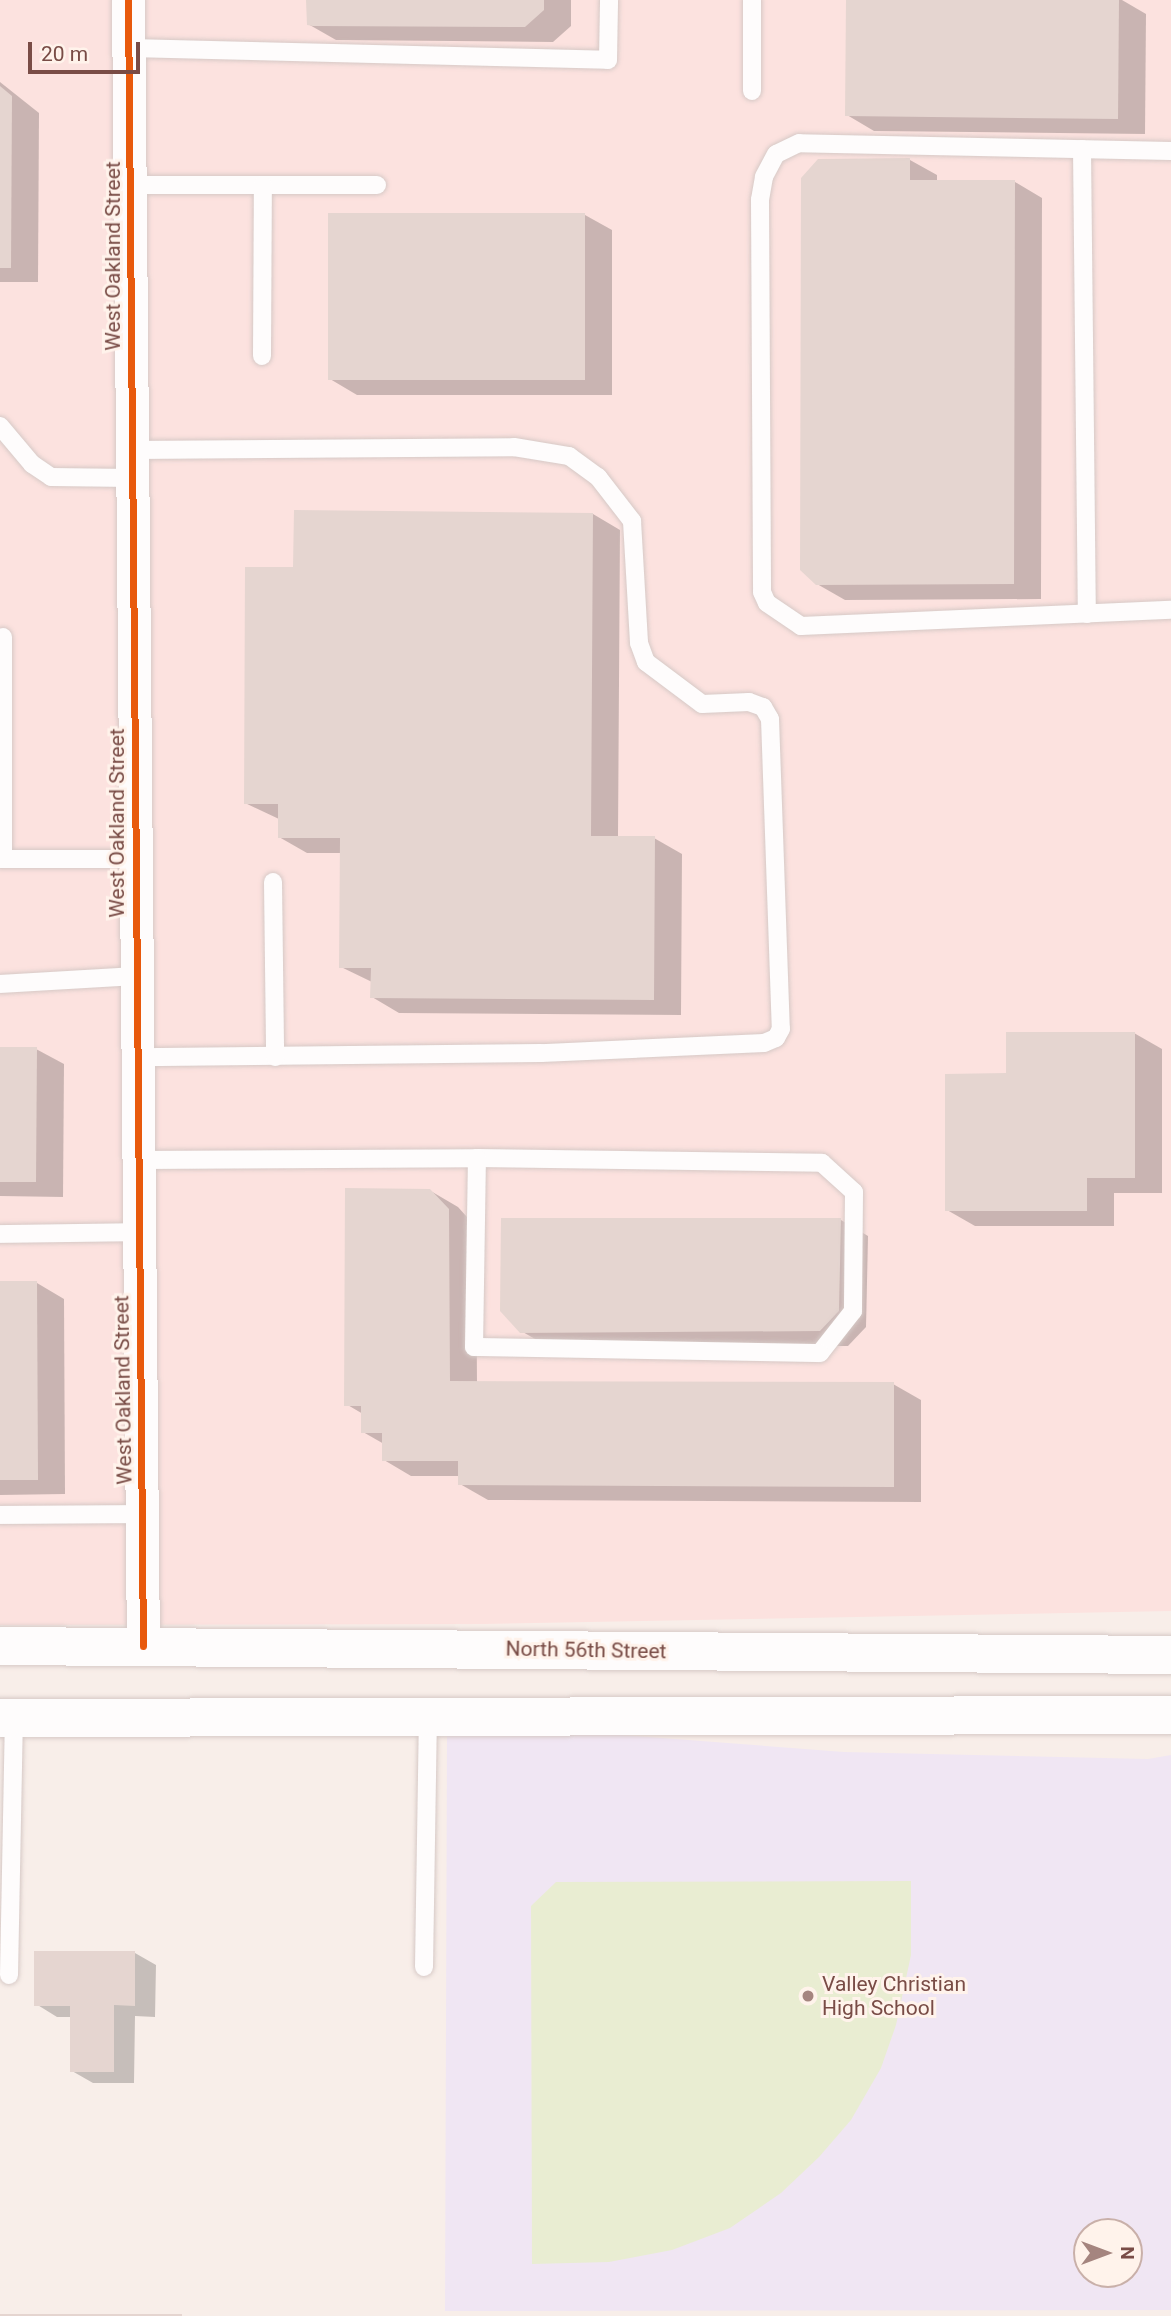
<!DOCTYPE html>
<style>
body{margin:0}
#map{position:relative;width:1171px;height:2316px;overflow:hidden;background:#f8eee9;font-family:Roboto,sans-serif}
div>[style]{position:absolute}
.commercial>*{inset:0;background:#fce2df}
.education>*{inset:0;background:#f0e6f3}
.green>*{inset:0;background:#e9edd2}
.shadow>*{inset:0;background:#0003}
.building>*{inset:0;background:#e5d5d0}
.roads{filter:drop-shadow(0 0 2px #d6c9c6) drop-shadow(0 0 2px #d6c9c6)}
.service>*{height:18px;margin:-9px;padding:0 9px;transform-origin:9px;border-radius:9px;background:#fefcfc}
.minor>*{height:33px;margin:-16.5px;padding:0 16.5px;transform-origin:16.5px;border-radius:16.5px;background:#fefcfc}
.secondary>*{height:38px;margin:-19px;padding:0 19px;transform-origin:19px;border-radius:19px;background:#fefcfc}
.cycleway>*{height:7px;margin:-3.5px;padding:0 3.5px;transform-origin:3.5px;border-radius:3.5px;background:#e8590c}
.dots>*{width:19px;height:19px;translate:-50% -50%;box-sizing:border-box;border:4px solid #fff3eb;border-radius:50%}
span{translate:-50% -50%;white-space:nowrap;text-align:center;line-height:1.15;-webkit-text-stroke:6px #fff3eb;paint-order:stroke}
.street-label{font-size:21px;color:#794c46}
.poi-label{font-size:21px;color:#794c46}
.left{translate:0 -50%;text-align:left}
.north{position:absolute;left:1073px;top:2218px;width:70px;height:70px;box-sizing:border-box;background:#fff3eb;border:2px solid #c9b0a9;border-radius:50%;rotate:90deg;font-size:19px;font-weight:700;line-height:28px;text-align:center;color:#794c46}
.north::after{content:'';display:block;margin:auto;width:24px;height:32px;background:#a5857f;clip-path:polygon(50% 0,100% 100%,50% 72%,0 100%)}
.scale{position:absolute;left:28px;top:42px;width:112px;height:32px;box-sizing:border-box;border:4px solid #794c46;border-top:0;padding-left:9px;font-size:21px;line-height:24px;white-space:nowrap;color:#794c46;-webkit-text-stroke:5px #fff3eb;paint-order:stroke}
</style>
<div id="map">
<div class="commercial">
<div style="clip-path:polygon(0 0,1171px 0,1171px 1611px,484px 1624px,0 1625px)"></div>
</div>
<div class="education">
<div style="clip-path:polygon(evenodd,447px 1733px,609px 1734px,844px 1752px,1148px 1759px,1171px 1755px,1171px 2310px,445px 2311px,447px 1733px,1087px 2232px,1129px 2232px,1129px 2274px,1087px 2274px,1087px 2232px)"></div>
</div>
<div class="green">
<div style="clip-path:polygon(911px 1881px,911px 1955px,896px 2025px,881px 2068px,851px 2120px,819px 2157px,781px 2193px,730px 2228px,672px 2250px,609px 2262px,532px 2264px,531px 1906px,556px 1882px)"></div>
</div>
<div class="shadow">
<div style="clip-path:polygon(309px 0,571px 0,571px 26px,553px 42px,336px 40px,308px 24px)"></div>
<div style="clip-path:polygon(848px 0,1122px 0,1146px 14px,1145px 134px,874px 131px,847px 115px)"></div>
<div style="clip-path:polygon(0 82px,39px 113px,38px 282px,0 282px)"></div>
<div style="clip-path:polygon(910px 160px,937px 175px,937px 182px,1015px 182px,1042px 198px,1041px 599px,845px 600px,817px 584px)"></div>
<div style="clip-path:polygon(585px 215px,612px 230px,612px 395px,357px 395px,330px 379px)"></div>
<div style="clip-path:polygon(593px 514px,620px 530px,618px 838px,654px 838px,682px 854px,681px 1015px,399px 1013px,372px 997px,372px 982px,341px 967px,342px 853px,307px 853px,279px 837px,279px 819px,245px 803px,295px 569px)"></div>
<div style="clip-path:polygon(1134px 1033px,1162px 1049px,1162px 1193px,1114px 1193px,1114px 1226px,975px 1226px,947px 1210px,1008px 1075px)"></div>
<div style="clip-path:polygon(0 1048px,36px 1049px,64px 1064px,63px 1197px,0 1196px)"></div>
<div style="clip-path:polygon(429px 1190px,458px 1207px,476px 1227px,477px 1383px,893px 1384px,921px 1400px,921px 1502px,488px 1500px,460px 1484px,460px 1476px,411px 1476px,384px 1460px,384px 1444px,363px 1432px,363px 1414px,346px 1404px)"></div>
<div style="clip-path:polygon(841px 1220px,868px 1236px,866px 1327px,848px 1346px,549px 1347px,521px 1331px)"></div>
<div style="clip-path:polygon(0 1283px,37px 1283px,64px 1299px,65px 1494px,0 1495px)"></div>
<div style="clip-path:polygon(135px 1953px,156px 1965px,155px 2017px,135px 2016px,134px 2083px,93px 2083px,72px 2071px,72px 2017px,57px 2017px,36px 2004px)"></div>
</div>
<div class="building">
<div style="clip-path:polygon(306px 0,544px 0,544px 10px,525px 27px,313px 26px,307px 25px)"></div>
<div style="clip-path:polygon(846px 0,1119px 0,1118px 119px,845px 116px)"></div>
<div style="clip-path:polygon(0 86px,12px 96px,11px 268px,0 268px)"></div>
<div style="clip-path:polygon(910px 158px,910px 180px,1015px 180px,1014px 584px,816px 585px,800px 570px,801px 178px,818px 159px)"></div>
<div style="clip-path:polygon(328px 213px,585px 213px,585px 380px,328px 380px)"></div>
<div style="clip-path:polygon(294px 510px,593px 513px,591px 836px,655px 836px,654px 1000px,370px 998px,371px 968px,339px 968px,340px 838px,278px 838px,278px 804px,244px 804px,245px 567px,293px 567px)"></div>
<div style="clip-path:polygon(1006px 1032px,1135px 1032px,1135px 1178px,1087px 1178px,1087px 1211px,945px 1211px,945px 1074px,1006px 1073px)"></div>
<div style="clip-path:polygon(0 1047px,37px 1047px,36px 1182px,0 1182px)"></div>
<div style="clip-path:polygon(345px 1188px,430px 1189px,449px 1209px,450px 1381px,894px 1382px,894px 1487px,458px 1485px,458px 1461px,382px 1461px,382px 1433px,361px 1433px,361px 1406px,344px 1406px)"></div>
<div style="clip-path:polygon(501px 1218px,841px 1218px,839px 1311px,820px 1331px,520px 1333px,500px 1311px)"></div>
<div style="clip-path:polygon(0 1281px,37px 1281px,38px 1480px,0 1480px)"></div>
<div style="clip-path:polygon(34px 1951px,135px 1951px,135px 2006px,114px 2005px,114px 2072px,70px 2072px,70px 2006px,34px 2006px)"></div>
<div style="clip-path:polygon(0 2314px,182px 2314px,182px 2316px,0 2316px)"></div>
</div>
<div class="roads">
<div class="service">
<div style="left:752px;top:0;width:91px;rotate:90deg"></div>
<div style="left:129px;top:48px;width:479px;rotate:1.4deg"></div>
<div style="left:608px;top:60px;width:60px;rotate:-89deg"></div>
<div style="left:1082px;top:149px;width:465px;rotate:89.4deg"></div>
<div style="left:1171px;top:151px;width:372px;rotate:-178.8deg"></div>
<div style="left:799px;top:143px;width:25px;rotate:154deg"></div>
<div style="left:776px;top:154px;width:26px;rotate:118deg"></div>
<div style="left:764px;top:177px;width:23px;rotate:100deg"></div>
<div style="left:760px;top:200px;width:392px;rotate:89.7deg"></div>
<div style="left:762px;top:592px;width:12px;rotate:66deg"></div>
<div style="left:767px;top:603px;width:41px;rotate:34.1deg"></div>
<div style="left:801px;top:626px;width:370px;rotate:-2.5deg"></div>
<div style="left:130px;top:185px;width:247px"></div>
<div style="left:262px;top:356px;width:171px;rotate:-89.7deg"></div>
<div style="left:0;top:426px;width:50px;rotate:49.9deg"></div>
<div style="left:32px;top:464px;width:23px;rotate:34deg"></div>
<div style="left:51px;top:477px;width:81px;rotate:0.7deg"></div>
<div style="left:132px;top:450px;width:382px;rotate:-0.4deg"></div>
<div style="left:514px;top:447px;width:56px;rotate:9.3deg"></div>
<div style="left:569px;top:456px;width:36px;rotate:36deg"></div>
<div style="left:598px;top:477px;width:56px;rotate:52.3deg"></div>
<div style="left:632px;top:521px;width:122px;rotate:86.7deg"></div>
<div style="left:639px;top:643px;width:20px;rotate:70deg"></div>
<div style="left:646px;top:662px;width:70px;rotate:36.9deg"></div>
<div style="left:702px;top:704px;width:47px;rotate:-2.4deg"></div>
<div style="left:749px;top:702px;width:15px;rotate:20deg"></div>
<div style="left:763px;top:707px;width:14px;rotate:60deg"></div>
<div style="left:770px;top:719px;width:310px;rotate:88deg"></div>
<div style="left:781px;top:1029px;width:10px;rotate:119deg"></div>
<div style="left:776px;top:1038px;width:13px;rotate:157deg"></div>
<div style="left:764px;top:1043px;width:223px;rotate:177.4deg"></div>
<div style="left:541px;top:1053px;width:405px;rotate:179.4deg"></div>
<div style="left:3px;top:637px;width:222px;rotate:90deg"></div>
<div style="left:0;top:859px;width:135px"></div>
<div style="left:273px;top:882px;width:175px;rotate:89.3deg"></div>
<div style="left:0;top:984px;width:136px;rotate:-3.4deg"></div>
<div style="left:138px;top:1160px;width:339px;rotate:-0.3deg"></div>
<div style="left:477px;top:1158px;width:345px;rotate:0.8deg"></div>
<div style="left:822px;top:1163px;width:43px;rotate:42.2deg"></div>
<div style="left:854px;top:1192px;width:119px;rotate:90.5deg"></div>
<div style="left:853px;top:1311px;width:53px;rotate:128.2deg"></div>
<div style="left:820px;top:1353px;width:346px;rotate:-179deg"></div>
<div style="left:474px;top:1347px;width:189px;rotate:-89.1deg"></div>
<div style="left:0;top:1234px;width:139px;rotate:-0.8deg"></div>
<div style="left:0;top:1515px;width:142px;rotate:-0.4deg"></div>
<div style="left:424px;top:1967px;width:249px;rotate:-89.1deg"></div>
<div style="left:9px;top:1975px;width:257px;rotate:-88.9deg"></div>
</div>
<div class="minor">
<div style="left:128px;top:0;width:1646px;rotate:89.48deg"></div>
</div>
<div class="secondary">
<div style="left:0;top:1646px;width:1171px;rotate:0.44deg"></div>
<div style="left:0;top:1718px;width:1171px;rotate:-0.15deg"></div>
</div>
</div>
<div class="cycleway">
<div style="left:128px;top:0;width:1646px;rotate:89.48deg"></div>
</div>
<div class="dots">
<div style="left:808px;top:1996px;background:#a5857f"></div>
</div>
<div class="street-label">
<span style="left:113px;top:256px;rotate:-90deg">West Oakland Street</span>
<span style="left:117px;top:823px;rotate:-90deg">West Oakland Street</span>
<span style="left:123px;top:1390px;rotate:-91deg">West Oakland Street</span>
<span style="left:586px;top:1650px;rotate:1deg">North 56th Street</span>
</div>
<div class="poi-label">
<span class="left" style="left:822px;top:1996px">Valley Christian<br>High School</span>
</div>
<div class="north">N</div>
<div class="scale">20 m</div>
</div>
